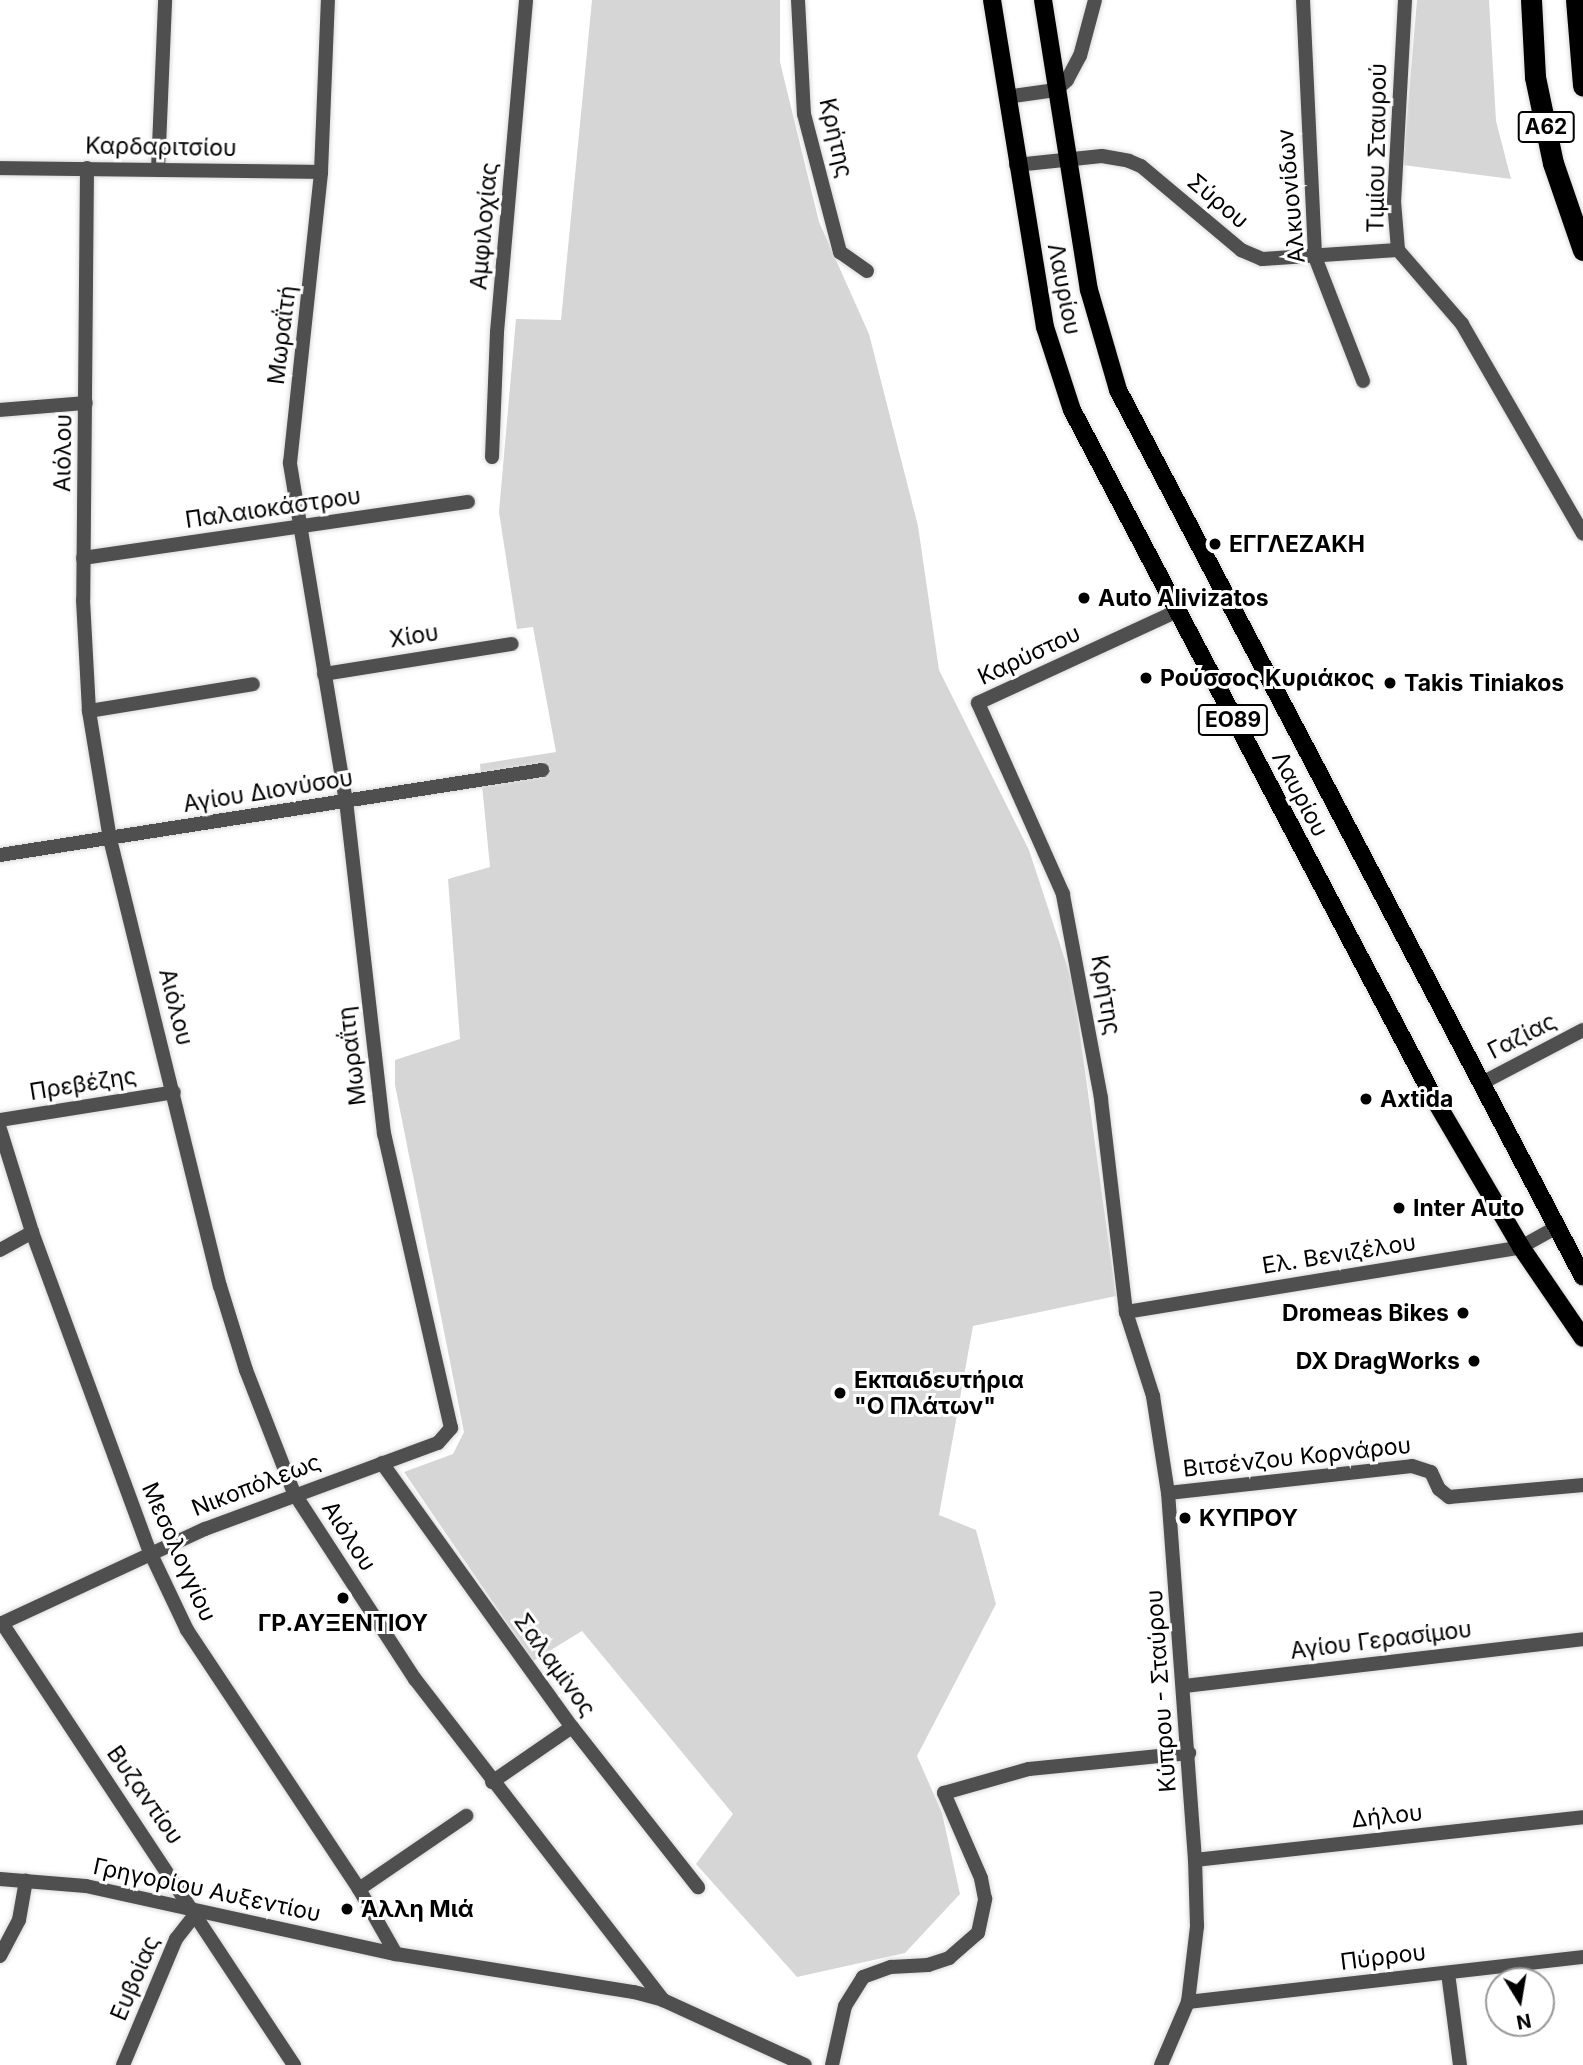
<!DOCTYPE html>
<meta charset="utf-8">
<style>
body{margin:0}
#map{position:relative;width:1583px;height:2065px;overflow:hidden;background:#fff;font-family:Inter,sans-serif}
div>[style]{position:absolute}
.green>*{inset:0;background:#d6d6d6}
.roads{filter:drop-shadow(0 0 2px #dbdbdb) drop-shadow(0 0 2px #dbdbdb)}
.pedestrian>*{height:14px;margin:-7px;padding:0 7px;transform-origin:7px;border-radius:7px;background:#4f4f4f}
.minor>*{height:14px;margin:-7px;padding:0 7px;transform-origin:7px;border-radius:7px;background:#4f4f4f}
.tertiary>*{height:14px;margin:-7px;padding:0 7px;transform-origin:7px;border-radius:7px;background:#4f4f4f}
.primary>*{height:18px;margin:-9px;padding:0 9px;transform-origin:9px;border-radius:9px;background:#000}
.motorway>*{height:21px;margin:-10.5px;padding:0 10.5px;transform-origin:10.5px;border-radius:10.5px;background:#000}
.dots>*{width:19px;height:19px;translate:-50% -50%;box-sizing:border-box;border:4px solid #fff;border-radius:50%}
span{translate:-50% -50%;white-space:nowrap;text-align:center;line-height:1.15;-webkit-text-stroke:6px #fff;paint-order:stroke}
.shield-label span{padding:2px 5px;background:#fff;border:2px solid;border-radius:5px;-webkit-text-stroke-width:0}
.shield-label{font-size:21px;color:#000;font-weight:700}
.street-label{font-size:23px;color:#000}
.poi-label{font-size:23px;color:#000;font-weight:700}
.left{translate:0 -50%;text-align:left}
.right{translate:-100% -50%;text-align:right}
.north{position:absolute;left:1485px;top:1967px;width:70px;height:70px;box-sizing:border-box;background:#fff;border:2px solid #999;border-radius:50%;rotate:169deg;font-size:19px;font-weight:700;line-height:28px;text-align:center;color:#000}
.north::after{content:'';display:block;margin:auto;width:24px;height:32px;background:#000;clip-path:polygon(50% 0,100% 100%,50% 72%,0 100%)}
</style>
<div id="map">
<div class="green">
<div style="clip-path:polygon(592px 0,780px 0,780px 62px,819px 222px,869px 334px,918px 526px,939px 670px,1029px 850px,1073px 984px,1116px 1296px,973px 1326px,939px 1515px,976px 1530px,996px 1604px,917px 1756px,942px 1813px,960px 1894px,905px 1953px,797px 1977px,696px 1864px,733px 1814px,582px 1631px,533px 1661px,404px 1472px,453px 1454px,464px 1432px,395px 1085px,395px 1060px,460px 1039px,448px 879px,490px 867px,480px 764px,556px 752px,533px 627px,517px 629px,499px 512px,516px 319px,561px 320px)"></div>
<div style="clip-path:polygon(1417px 0,1489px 0,1496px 121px,1511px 179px,1403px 165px)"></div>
</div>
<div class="roads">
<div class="pedestrian">
<div style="left:359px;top:1889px;width:130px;rotate:-34.3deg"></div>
</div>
<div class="minor">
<div style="left:798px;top:0;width:114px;rotate:87deg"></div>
<div style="left:804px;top:114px;width:143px;rotate:75.4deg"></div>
<div style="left:840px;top:252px;width:33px;rotate:35deg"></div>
<div style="left:1303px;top:0;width:257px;rotate:87.3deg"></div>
<div style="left:1315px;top:257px;width:133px;rotate:68.8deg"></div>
<div style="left:1405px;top:0;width:201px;rotate:93.1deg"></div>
<div style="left:1394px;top:201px;width:49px;rotate:85.3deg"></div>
<div style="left:1398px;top:250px;width:98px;rotate:49.1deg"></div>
<div style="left:1462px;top:324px;width:242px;rotate:60deg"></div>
<div style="left:1006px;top:97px;width:50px;rotate:-8deg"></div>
<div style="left:1056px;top:90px;width:15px;rotate:-42deg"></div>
<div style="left:1067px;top:80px;width:27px;rotate:-62deg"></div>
<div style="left:1080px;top:56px;width:58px;rotate:-75deg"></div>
<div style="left:1016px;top:165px;width:86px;rotate:-6deg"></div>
<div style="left:1102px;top:156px;width:27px;rotate:10deg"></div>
<div style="left:1129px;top:161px;width:13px;rotate:23deg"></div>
<div style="left:1141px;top:166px;width:131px;rotate:40deg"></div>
<div style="left:1241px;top:250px;width:23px;rotate:23deg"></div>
<div style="left:1262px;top:259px;width:136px;rotate:-3.8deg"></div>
<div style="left:0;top:168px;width:321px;rotate:0.7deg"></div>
<div style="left:87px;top:168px;width:432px;rotate:90.5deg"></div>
<div style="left:83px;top:600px;width:111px;rotate:86.9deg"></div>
<div style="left:89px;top:711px;width:130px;rotate:80.7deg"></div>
<div style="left:110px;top:839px;width:460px;rotate:76.2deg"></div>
<div style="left:220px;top:1286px;width:88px;rotate:72.8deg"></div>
<div style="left:246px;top:1370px;width:132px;rotate:68.7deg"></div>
<div style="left:294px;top:1493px;width:222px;rotate:57deg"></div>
<div style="left:415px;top:1679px;width:406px;rotate:52.3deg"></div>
<div style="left:158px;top:170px;width:170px;rotate:-87.6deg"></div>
<div style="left:0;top:410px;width:86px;rotate:-4.7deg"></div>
<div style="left:492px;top:457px;width:125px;rotate:-87.7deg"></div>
<div style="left:497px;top:332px;width:333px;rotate:-85deg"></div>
<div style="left:83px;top:558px;width:389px;rotate:-8.3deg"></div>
<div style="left:324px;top:674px;width:190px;rotate:-9.1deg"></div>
<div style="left:89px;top:711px;width:166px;rotate:-9.3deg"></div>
<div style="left:0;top:855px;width:549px;rotate:-8.91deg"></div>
<div style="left:1482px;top:1083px;width:114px;rotate:-27.7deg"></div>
<div style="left:0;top:1120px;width:176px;rotate:-9.1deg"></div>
<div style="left:0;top:1250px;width:37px;rotate:-29deg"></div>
<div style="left:1126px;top:1312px;width:215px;rotate:-96.7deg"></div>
<div style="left:1101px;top:1098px;width:208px;rotate:-100.6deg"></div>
<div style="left:1063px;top:894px;width:209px;rotate:-114deg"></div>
<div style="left:978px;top:703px;width:217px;rotate:-24.8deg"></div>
<div style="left:382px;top:1463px;width:325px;rotate:54.3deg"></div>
<div style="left:572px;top:1727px;width:204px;rotate:51.8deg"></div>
<div style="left:1168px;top:1493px;width:245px;rotate:-6.3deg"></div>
<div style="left:1412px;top:1466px;width:20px;rotate:18deg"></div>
<div style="left:1431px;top:1472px;width:19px;rotate:65deg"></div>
<div style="left:1439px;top:1489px;width:13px;rotate:39deg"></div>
<div style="left:1449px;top:1497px;width:135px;rotate:-5.1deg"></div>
<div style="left:2px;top:1623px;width:530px;rotate:56.55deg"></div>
<div style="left:0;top:1624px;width:226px;rotate:-24.9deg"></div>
<div style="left:205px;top:1529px;width:248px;rotate:-20.3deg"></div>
<div style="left:438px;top:1443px;width:20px;rotate:-49deg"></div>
<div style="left:451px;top:1428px;width:302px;rotate:-102.8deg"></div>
<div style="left:384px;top:1134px;width:334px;rotate:-96.5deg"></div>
<div style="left:346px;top:802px;width:344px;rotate:-99.4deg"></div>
<div style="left:290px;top:463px;width:293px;rotate:-83.9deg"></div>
<div style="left:321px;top:172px;width:172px;rotate:-87.7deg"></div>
<div style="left:1185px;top:1686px;width:401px;rotate:-6.7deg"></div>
<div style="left:492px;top:1782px;width:97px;rotate:-34.5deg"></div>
<div style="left:1195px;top:1860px;width:390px;rotate:-6.3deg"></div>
<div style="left:0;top:1879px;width:86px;rotate:4.7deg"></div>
<div style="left:86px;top:1886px;width:317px;rotate:12.4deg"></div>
<div style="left:0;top:1956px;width:41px;rotate:-62.2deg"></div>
<div style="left:19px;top:1920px;width:40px;rotate:-80deg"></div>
<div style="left:1448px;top:1973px;width:93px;rotate:82.6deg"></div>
<div style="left:1188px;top:2002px;width:398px;rotate:-6.5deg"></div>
<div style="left:123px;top:2065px;width:137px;rotate:-67.2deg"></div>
<div style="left:176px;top:1939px;width:33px;rotate:-52deg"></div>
<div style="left:832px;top:2065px;width:60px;rotate:-77.6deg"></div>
<div style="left:845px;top:2006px;width:34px;rotate:-58deg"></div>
<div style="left:863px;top:1977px;width:30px;rotate:-20deg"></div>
<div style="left:891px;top:1967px;width:37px;rotate:-3deg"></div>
<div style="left:928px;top:1965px;width:22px;rotate:-18deg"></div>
<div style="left:949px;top:1958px;width:38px;rotate:-41deg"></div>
<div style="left:978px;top:1933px;width:35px;rotate:-78deg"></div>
<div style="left:985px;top:1899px;width:21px;rotate:-101deg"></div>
<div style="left:981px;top:1878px;width:93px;rotate:-113.5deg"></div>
<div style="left:944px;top:1793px;width:88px;rotate:-15.8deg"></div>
<div style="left:1029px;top:1769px;width:161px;rotate:-5.7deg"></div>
</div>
<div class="tertiary">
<div style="left:0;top:1129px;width:108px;rotate:72.7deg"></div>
<div style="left:32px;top:1232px;width:341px;rotate:69.8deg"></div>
<div style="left:150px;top:1552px;width:86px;rotate:64.6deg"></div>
<div style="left:187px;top:1630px;width:311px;rotate:56.4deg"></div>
<div style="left:359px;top:1889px;width:75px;rotate:60.4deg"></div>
<div style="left:396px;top:1954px;width:241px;rotate:9.1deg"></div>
<div style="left:634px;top:1992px;width:30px;rotate:15deg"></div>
<div style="left:663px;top:2000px;width:156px;rotate:24.6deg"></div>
<div style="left:1161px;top:2065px;width:69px;rotate:-66.8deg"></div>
<div style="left:1188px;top:2002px;width:77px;rotate:-83.2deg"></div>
<div style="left:1197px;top:1926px;width:66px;rotate:-91.7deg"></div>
<div style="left:1195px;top:1860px;width:368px;rotate:-94.2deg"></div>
<div style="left:1168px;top:1493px;width:98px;rotate:-98.8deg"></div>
<div style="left:1153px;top:1396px;width:88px;rotate:-107.8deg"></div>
<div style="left:1126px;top:1312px;width:400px;rotate:-9.3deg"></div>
<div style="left:1521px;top:1247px;width:39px;rotate:-29deg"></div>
</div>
<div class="primary">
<div style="left:992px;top:0;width:331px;rotate:80.8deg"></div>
<div style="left:1045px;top:327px;width:87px;rotate:72deg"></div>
<div style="left:1072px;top:410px;width:782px;rotate:62.26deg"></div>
<div style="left:1436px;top:1102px;width:168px;rotate:59.6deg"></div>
<div style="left:1521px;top:1247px;width:110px;rotate:55.7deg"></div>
<div style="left:1043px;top:0;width:294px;rotate:81deg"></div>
<div style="left:1089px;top:290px;width:104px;rotate:73.8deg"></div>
<div style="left:1118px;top:390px;width:1001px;rotate:62.33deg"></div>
</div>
<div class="motorway">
<div style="left:1531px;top:0;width:77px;rotate:87deg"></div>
<div style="left:1535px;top:77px;width:88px;rotate:78.2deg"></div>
<div style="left:1553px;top:163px;width:92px;rotate:71deg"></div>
<div style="left:1576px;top:0;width:86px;rotate:85.3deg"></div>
</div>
</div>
<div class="dots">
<div style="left:1215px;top:544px;background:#000"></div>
<div style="left:1084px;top:598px;background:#000"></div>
<div style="left:1146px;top:678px;background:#000"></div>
<div style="left:1390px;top:683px;background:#000"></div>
<div style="left:1366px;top:1099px;background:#000"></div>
<div style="left:1399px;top:1208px;background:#000"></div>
<div style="left:1463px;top:1313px;background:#000"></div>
<div style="left:1474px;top:1361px;background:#000"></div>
<div style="left:840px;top:1393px;background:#000"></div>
<div style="left:1185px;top:1518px;background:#000"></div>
<div style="left:343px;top:1598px;background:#000"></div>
<div style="left:347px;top:1909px;background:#000"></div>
</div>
<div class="shield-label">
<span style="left:1546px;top:127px">Α62</span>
<span style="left:1233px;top:720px">ΕΟ89</span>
</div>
<div class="street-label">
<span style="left:836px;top:138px;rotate:77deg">Κρήτης</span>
<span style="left:161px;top:147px;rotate:1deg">Καρδαριτσίου</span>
<span style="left:1377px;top:148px;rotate:-89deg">Τιμίου Σταυρού</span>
<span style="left:1291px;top:196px;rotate:-95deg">Αλκυονίδων</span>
<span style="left:1218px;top:201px;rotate:40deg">Σύρου</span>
<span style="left:484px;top:226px;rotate:-85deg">Αμφιλοχίας</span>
<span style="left:1064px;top:289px;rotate:79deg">Λαυρίου</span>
<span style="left:282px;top:335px;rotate:-83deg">Μωραΐτή</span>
<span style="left:63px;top:453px;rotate:-89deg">Αιόλου</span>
<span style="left:273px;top:508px;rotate:-8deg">Παλαιοκάστρου</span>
<span style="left:414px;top:636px;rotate:-9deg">Χίου</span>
<span style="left:1029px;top:655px;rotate:-25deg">Καρύστου</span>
<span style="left:268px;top:791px;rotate:-9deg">Αγίου Διονύσου</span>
<span style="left:1300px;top:794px;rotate:62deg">Λαυρίου</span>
<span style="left:1106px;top:995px;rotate:80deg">Κρήτης</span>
<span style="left:176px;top:1007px;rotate:76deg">Αιόλου</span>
<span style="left:1522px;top:1036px;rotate:-27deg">Γαζίας</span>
<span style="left:352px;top:1056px;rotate:-97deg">Μωραΐτη</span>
<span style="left:83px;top:1084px;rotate:-9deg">Πρεβέζης</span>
<span style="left:1339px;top:1254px;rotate:-9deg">Ελ. Βενιζέλου</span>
<span style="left:1297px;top:1457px;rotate:-6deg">Βιτσένζου Κορνάρου</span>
<span style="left:256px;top:1485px;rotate:-21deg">Νικοπόλεως</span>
<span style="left:349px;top:1536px;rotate:57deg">Αιόλου</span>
<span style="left:179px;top:1552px;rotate:66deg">Μεσολογγίου</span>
<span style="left:1381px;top:1640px;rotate:-7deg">Αγίου Γερασίμου</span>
<span style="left:555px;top:1665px;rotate:54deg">Σαλαμίνος</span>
<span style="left:1161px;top:1691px;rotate:-94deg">Κύπρου - Σταύρου</span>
<span style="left:145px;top:1795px;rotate:55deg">Βυζαντίου</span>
<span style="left:1387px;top:1816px;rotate:-6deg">Δήλου</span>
<span style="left:207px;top:1890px;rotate:12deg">Γρηγορίου Αυξεντίου</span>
<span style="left:1383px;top:1957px;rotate:-7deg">Πύρρου</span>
<span style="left:135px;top:1978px;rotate:-67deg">Ευβοίας</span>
</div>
<div class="poi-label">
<span class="left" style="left:1229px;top:544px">ΕΓΓΛΕΖΑΚΗ</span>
<span class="left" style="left:1098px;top:598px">Auto Alivizatos</span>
<span class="left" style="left:1160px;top:678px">Ρούσσος Κυριάκος</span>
<span class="left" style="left:1404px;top:683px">Takis Tiniakos</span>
<span class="left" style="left:1380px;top:1099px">Axtida</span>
<span class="left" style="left:1413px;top:1208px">Inter Auto</span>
<span class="right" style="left:1449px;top:1313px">Dromeas Bikes</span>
<span class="right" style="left:1460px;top:1361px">DX DragWorks</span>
<span class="left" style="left:854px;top:1393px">Εκπαιδευτήρια<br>"Ο Πλάτων"</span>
<span class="left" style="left:1199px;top:1518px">ΚΥΠΡΟΥ</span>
<span style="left:343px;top:1623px">ΓΡ.ΑΥΞΕΝΤΙΟΥ</span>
<span class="left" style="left:361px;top:1909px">Άλλη Μιά</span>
</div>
<div class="north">N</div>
</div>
